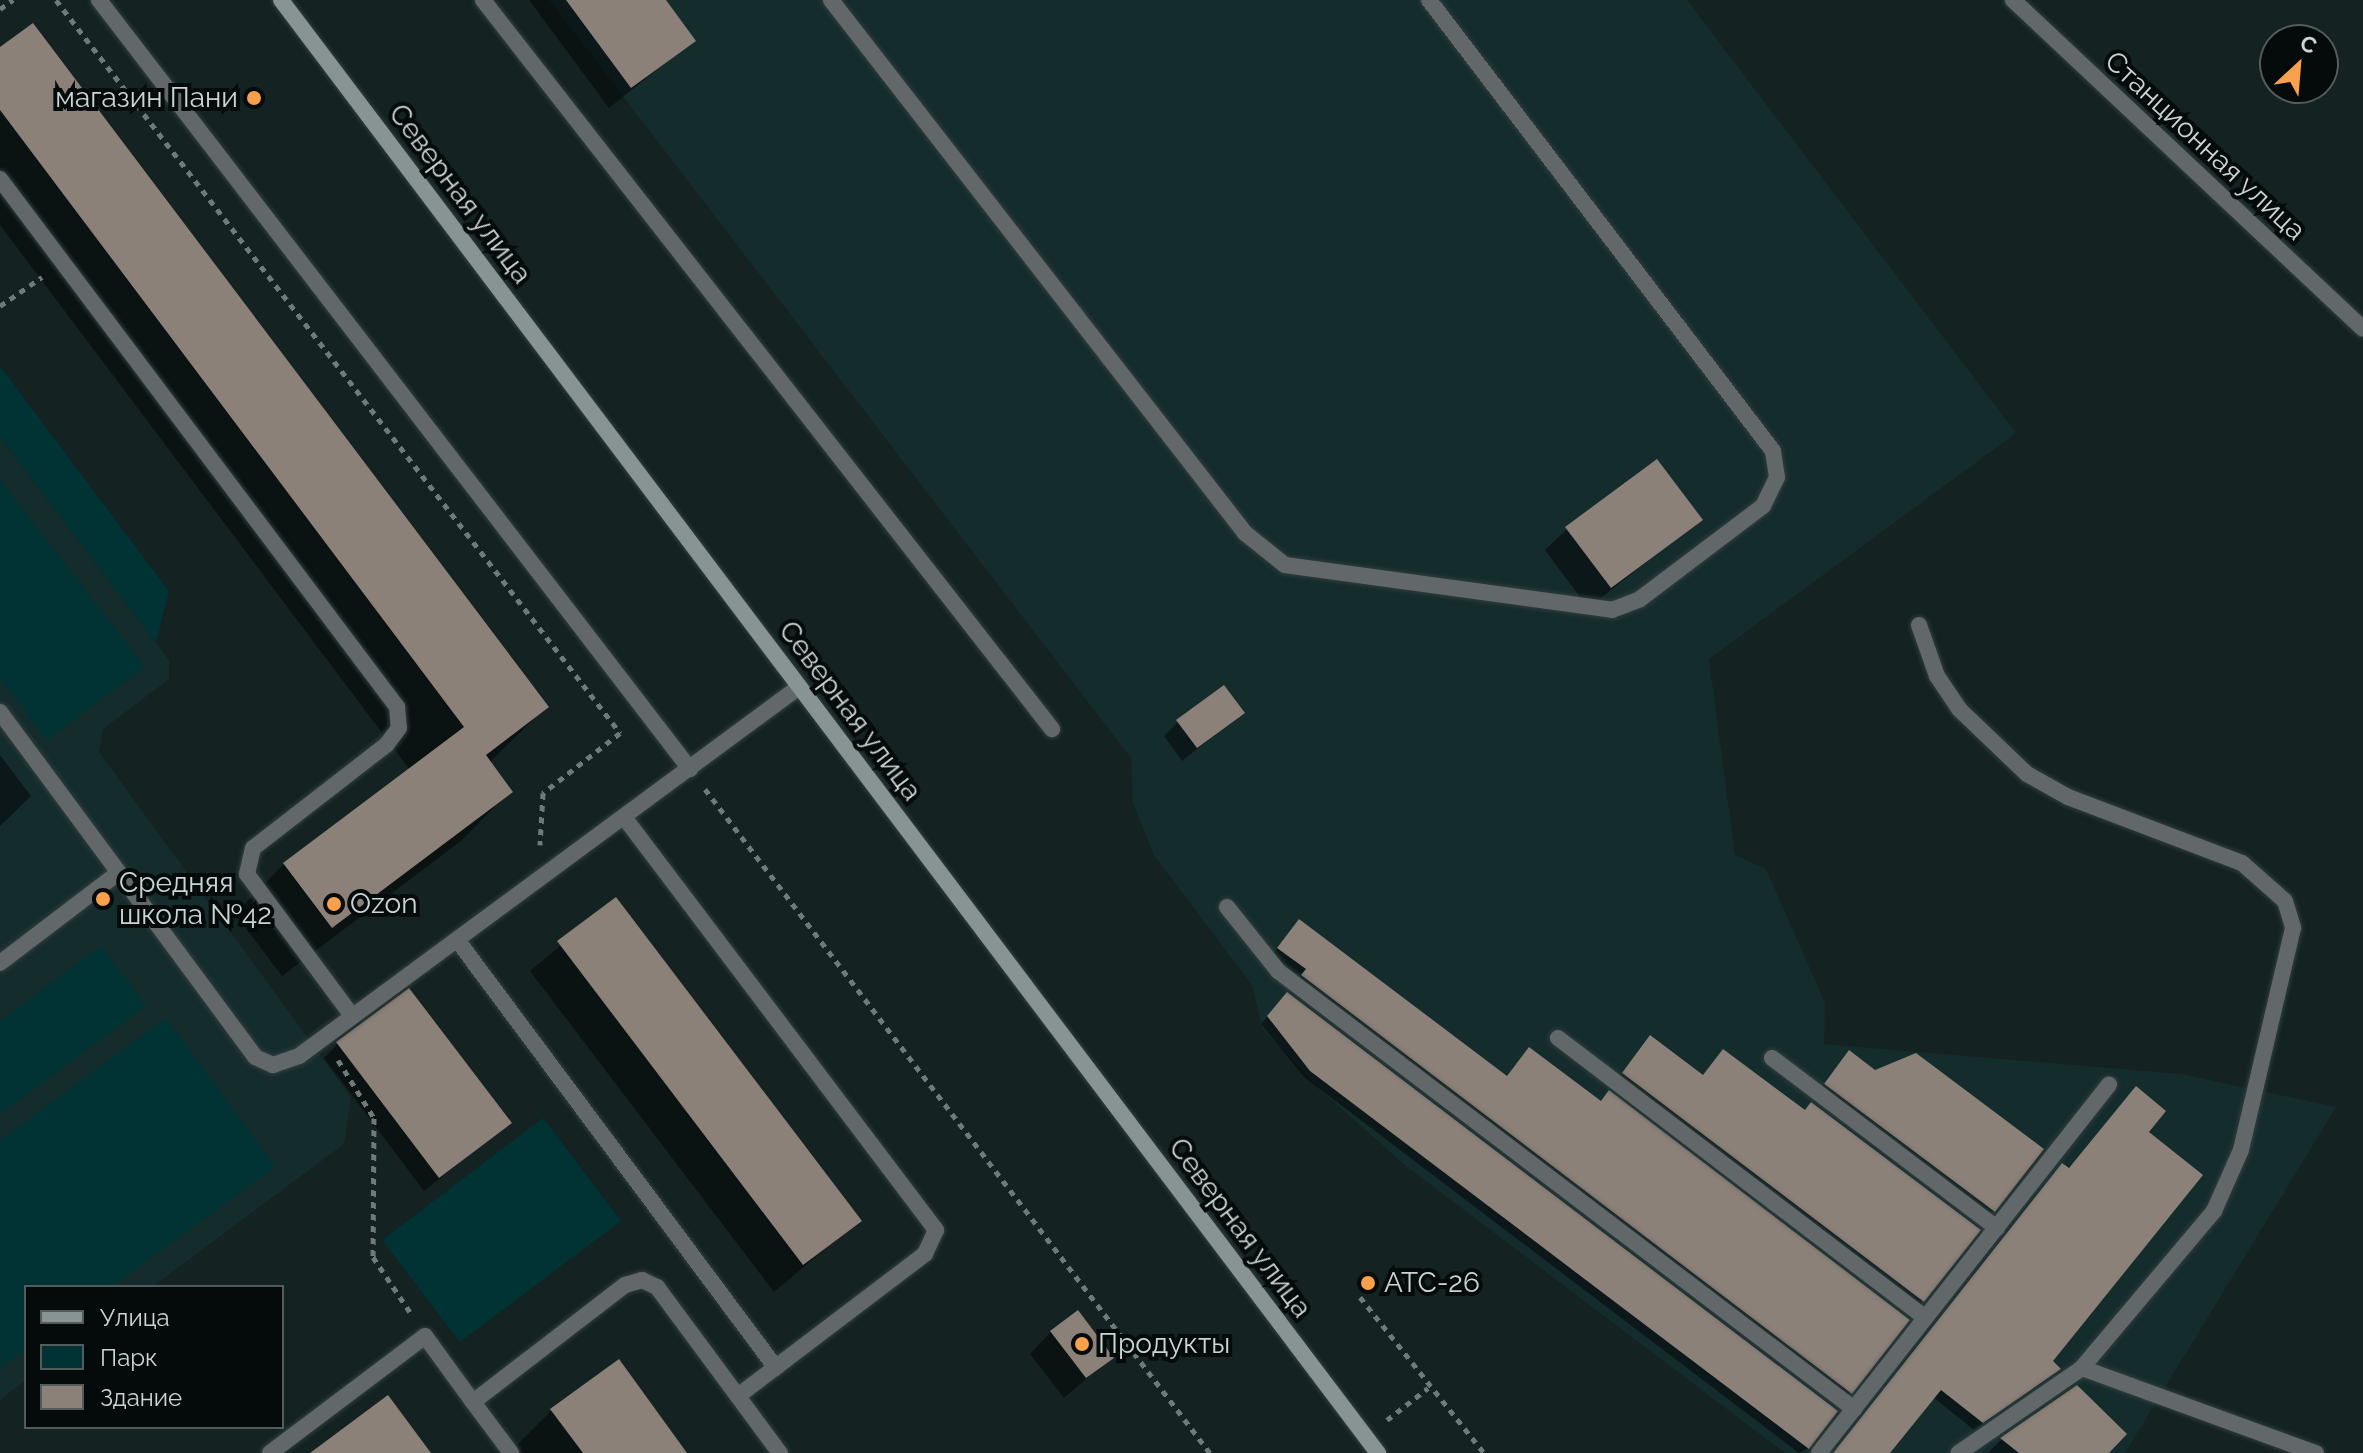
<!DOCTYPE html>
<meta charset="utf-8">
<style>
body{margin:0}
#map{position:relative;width:2363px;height:1453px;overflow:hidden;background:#142222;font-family:Raleway,sans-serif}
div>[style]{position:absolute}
.built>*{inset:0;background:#152c2d}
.green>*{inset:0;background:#013234}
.shadow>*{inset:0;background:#0007}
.building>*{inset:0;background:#8c8178}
.path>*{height:5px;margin-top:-2.5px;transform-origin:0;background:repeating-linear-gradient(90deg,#6f7a7a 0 6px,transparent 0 12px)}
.roads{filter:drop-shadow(0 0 2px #313e3e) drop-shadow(0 0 2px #313e3e)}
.lane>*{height:16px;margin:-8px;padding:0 8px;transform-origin:8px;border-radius:8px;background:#626869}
.street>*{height:16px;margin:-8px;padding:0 8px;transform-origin:8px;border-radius:8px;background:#626869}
.secondary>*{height:16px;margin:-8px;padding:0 8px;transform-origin:8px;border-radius:8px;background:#889393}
.dots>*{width:22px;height:22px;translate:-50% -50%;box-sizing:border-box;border:4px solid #050a0a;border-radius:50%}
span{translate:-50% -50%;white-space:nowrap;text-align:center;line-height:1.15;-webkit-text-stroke:8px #050a0a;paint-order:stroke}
.poi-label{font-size:28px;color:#cbd4d4}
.right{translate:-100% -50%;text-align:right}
.left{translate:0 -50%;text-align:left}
.street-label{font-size:28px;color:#cbd4d4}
.legend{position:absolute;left:24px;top:1285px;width:260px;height:144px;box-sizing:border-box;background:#050a0a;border:2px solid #545b5b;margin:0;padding:10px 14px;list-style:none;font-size:24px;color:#cbd4d4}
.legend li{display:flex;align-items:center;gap:16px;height:40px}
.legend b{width:40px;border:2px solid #545b5b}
.north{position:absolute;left:2259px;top:24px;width:80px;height:80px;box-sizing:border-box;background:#050a0a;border:2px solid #545b5b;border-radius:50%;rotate:26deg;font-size:22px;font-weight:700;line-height:32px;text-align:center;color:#cbd4d4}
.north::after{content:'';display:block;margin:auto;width:28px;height:36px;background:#f9a04c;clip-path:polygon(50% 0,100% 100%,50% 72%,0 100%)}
</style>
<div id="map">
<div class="built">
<div style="clip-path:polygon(549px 0,1687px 0,2016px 433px,1709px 659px,1735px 855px,1766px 869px,1825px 1003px,1824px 1044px,2181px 1074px,2336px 1107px,2125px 1453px,1785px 1453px,1406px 1166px,1324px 1093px,1262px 1028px,1252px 985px,1154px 855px,1133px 803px,1131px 758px)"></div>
<div style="clip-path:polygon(0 437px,169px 660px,169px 679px,103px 729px,99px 752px,351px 1097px,344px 1144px,152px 1287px,26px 1287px,26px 1380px,0 1400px)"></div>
</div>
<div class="green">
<div style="clip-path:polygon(0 366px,169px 591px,156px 643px,0 437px)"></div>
<div style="clip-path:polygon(0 480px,145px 667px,47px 740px,0 679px)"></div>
<div style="clip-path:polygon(101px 946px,146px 1006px,0 1114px,0 1021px)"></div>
<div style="clip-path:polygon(166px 1018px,275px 1167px,111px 1287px,26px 1287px,26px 1349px,0 1368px,0 1140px)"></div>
<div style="clip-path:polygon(543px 1118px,621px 1221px,460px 1342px,382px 1240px)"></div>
</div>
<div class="shadow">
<div style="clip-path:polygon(529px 0,663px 0,693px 41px,609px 108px)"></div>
<div style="clip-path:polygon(0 50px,546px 707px,489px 763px,510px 791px,461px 841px,282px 976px,235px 914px,284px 864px,410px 770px,0 225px)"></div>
<div style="clip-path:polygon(1700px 520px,1588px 608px,1545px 550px,1567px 529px)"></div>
<div style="clip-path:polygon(1242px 713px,1182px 761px,1164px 736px,1178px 722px)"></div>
<div style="clip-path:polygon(0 755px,31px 796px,0 826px)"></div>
<div style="clip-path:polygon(616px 900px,859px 1220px,774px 1292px,530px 971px)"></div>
<div style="clip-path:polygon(1293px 928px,1506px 1077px,1600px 1103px,1850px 1392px,1844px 1399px,1296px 982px,1301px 977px,1272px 955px)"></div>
<div style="clip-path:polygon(1281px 1001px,1808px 1448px,1799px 1453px,1304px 1077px,1261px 1024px)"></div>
<div style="clip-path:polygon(338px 1044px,509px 1123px,424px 1191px,324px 1058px)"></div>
<div style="clip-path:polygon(1644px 1044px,1702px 1077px,1804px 1112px,1978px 1230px,1916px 1308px,1617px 1080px)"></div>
<div style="clip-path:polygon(1843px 1060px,1875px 1072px,2041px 1150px,1987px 1218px,1819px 1091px)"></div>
<div style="clip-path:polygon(2146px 1132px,2050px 1361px,2058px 1369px,1974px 1430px,1933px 1397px,1887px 1453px,1833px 1453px,2054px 1173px)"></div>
<div style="clip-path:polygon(1051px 1332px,1111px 1357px,1064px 1398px,1030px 1354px)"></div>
<div style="clip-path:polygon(552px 1410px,684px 1453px,509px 1453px)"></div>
<div style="clip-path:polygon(2002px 1439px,2106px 1453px,1988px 1453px)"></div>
</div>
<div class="building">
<div style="clip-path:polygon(566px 0,666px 0,696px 41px,631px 88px)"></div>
<div style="clip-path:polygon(33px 23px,549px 707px,486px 755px,513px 792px,332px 928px,283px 863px,464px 727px,0 110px,0 47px)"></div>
<div style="clip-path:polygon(1657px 459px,1703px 520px,1611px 588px,1565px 527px)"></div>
<div style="clip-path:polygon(1224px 685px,1245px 713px,1197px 748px,1176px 720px)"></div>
<div style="clip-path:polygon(616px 897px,862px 1221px,803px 1265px,557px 941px)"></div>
<div style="clip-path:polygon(1299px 919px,1507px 1076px,1529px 1047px,1601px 1101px,1609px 1090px,1910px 1320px,1852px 1394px,1301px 975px,1306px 969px,1277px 948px)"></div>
<div style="clip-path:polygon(409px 988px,512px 1123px,439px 1178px,336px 1042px)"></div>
<div style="clip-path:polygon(1287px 992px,1838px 1411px,1809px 1449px,1310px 1071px,1267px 1016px)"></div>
<div style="clip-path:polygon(1650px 1035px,1703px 1075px,1723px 1049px,1805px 1110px,1811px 1102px,1981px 1230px,1924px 1302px,1622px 1073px)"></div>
<div style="clip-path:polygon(1849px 1050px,1875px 1070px,1916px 1053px,2044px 1149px,1995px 1212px,1824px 1084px)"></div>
<div style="clip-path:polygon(2136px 1086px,2166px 1111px,2149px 1132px,2203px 1175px,2053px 1361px,2061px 1369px,1983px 1423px,1941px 1390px,1890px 1453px,1833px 1453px,2062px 1163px,2069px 1168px)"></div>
<div style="clip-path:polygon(1078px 1310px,1114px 1358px,1086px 1378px,1050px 1331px)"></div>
<div style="clip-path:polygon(619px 1359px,687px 1453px,583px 1453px,550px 1409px)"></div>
<div style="clip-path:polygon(2077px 1385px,2127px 1434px,2109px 1453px,2019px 1453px,2000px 1438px)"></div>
<div style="clip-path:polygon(388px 1395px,431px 1453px,310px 1453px)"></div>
</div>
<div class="path">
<div style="left:56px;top:0;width:925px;rotate:52.42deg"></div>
<div style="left:620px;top:733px;width:98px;rotate:142.1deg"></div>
<div style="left:543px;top:793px;width:52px;rotate:93.3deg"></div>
<div style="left:0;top:9px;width:16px;rotate:-35deg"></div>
<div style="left:0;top:306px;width:51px;rotate:-34.6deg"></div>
<div style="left:705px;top:789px;width:834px;rotate:52.75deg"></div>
<div style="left:338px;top:1060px;width:68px;rotate:58.2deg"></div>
<div style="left:374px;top:1118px;width:139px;rotate:90.4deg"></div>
<div style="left:373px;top:1257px;width:70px;rotate:56.1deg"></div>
<div style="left:1360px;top:1297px;width:199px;rotate:51.5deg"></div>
<div style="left:1387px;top:1420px;width:52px;rotate:-38deg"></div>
</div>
<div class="roads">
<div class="lane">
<div style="left:99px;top:0;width:970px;rotate:52.46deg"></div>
<div style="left:483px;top:0;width:925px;rotate:52.03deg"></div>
<div style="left:831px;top:0;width:675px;rotate:52.16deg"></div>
<div style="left:1245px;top:533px;width:51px;rotate:38.7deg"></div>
<div style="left:1285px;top:565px;width:330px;rotate:7.8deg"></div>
<div style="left:1612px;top:610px;width:30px;rotate:-21deg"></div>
<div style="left:1640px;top:599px;width:154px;rotate:-37.1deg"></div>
<div style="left:1763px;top:506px;width:32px;rotate:-64deg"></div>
<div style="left:1777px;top:477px;width:26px;rotate:-99deg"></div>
<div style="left:1773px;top:451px;width:567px;rotate:-127.33deg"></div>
<div style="left:0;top:179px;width:661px;rotate:53.06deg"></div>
<div style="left:397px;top:707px;width:21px;rotate:85deg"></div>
<div style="left:399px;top:728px;width:21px;rotate:127deg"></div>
<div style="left:386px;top:745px;width:168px;rotate:142.2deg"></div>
<div style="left:253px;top:848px;width:27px;rotate:103deg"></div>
<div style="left:247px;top:874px;width:173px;rotate:53.5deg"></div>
<div style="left:1919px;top:625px;width:54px;rotate:70.6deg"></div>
<div style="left:1937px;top:676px;width:40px;rotate:56deg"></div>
<div style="left:1959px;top:709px;width:94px;rotate:43.7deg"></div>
<div style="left:2027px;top:774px;width:47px;rotate:29.3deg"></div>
<div style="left:2068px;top:797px;width:186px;rotate:20.8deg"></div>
<div style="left:2242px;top:863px;width:57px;rotate:41.5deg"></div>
<div style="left:2285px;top:901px;width:28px;rotate:73deg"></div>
<div style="left:2293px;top:928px;width:228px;rotate:103.2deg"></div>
<div style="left:2241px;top:1150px;width:67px;rotate:113.9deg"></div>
<div style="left:2214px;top:1211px;width:205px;rotate:130.1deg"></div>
<div style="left:2082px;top:1368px;width:150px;rotate:145.4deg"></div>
<div style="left:0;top:712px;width:429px;rotate:53.5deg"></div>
<div style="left:255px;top:1057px;width:20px;rotate:24deg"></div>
<div style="left:273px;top:1065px;width:28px;rotate:-19deg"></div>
<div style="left:299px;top:1056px;width:621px;rotate:-36.43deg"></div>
<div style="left:624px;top:817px;width:518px;rotate:52.93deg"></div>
<div style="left:936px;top:1230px;width:26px;rotate:115deg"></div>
<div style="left:925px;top:1254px;width:235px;rotate:142.8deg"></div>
<div style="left:1227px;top:907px;width:82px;rotate:51.4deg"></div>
<div style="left:1278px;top:971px;width:724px;rotate:37.25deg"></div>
<div style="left:458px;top:941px;width:532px;rotate:53.32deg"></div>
<div style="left:0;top:963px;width:147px;rotate:-37.3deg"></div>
<div style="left:1558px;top:1038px;width:462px;rotate:37.3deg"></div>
<div style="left:1772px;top:1058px;width:282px;rotate:37.1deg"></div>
<div style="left:2082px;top:1368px;width:249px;rotate:20deg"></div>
<div style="left:473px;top:1402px;width:64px;rotate:53.3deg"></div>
<div style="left:270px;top:1453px;width:194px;rotate:-37deg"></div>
<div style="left:425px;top:1336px;width:82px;rotate:54deg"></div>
<div style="left:473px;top:1402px;width:192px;rotate:-37.6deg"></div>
<div style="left:625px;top:1285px;width:18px;rotate:-16deg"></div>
<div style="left:642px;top:1280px;width:17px;rotate:25deg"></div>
<div style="left:657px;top:1287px;width:207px;rotate:53.5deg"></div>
<div style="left:1819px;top:1453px;width:469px;rotate:-51.8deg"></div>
</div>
<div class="street">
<div style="left:2013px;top:0;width:480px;rotate:43.2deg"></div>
</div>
<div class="secondary">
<div style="left:281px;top:0;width:1821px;rotate:52.95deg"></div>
</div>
</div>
<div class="dots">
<div style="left:254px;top:98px;background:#f9a04c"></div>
<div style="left:103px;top:899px;background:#f9a04c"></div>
<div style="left:334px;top:904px;background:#f9a04c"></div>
<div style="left:1368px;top:1283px;background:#f9a04c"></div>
<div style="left:1082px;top:1344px;background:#f9a04c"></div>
</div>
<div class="poi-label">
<span class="right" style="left:238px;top:98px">магазин Пани</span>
<span class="left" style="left:119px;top:899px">Средняя<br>школа №42</span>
<span class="left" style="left:350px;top:904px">Ozon</span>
<span class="left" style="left:1384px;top:1283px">АТС-26</span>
<span class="left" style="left:1098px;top:1344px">Продукты</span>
</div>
<div class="street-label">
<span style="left:2205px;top:146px;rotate:43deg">Станционная улица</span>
<span style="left:460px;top:194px;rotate:53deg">Северная улица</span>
<span style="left:850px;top:711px;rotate:53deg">Северная улица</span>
<span style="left:1240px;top:1228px;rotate:53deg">Северная улица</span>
</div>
<ul class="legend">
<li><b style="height:10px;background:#889393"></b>Улица</li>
<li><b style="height:22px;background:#013234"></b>Парк</li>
<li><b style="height:22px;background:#8c8178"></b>Здание</li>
</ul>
<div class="north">С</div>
</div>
